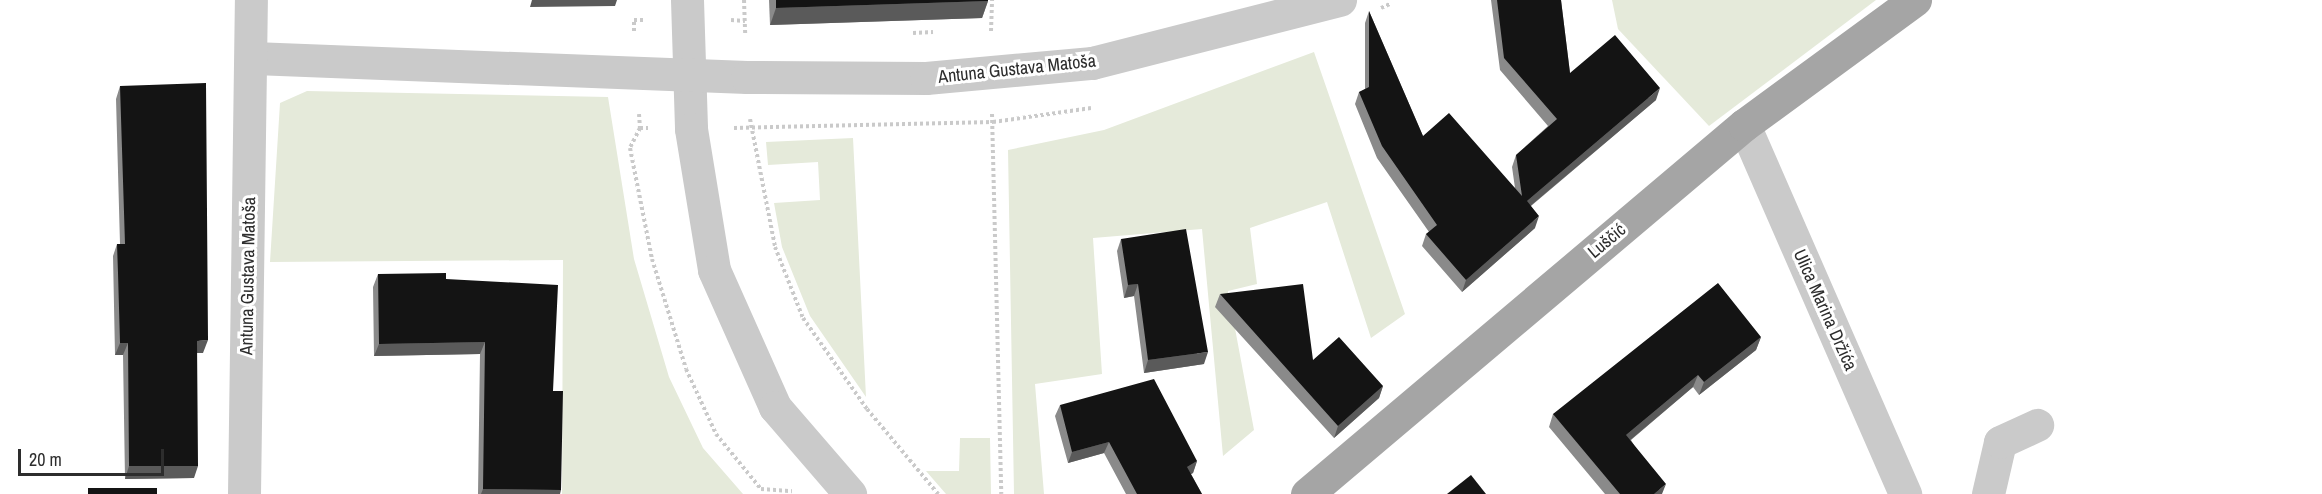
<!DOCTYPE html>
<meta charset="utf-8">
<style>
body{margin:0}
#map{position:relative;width:2322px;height:494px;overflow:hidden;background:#fff;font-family:"Archivo Narrow",sans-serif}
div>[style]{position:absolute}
.green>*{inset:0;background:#e5eada}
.path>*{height:4px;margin-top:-2px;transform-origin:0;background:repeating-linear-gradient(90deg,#cacaca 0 3px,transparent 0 6px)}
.minor>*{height:33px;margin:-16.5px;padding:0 16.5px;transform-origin:16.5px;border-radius:16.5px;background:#cacaca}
.major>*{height:33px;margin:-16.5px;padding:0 16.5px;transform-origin:16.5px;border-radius:16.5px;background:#a5a5a5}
.wall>*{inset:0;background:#8a8a8a}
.shaded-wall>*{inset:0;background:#5a5a5a}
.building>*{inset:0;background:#141414}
span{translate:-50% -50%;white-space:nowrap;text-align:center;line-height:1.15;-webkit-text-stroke:6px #fff;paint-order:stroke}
.street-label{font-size:18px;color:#2d2d2d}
.scale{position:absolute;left:18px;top:449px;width:146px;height:27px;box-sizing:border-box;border:3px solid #2d2d2d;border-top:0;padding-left:8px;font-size:18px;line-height:21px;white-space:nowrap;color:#2d2d2d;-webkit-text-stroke:4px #fff;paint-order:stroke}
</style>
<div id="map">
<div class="green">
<div style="clip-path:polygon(1612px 0,1876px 0,1709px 126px,1618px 29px)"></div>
<div style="clip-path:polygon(1314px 52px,1405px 314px,1371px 338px,1327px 202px,1250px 228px,1257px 284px,1228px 291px,1254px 430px,1223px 456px,1202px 229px,1093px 238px,1102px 374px,1035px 384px,1044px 494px,1014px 494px,1008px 150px,1104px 130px)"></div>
<div style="clip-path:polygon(307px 91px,608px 97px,634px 259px,669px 377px,703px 448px,743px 494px,562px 494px,563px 260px,270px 262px,280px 103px)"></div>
<div style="clip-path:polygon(853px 138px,866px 397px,810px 316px,782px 247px,774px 203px,820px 200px,818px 162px,768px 165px,766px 142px)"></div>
<div style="clip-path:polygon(960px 438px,990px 438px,991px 494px,946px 494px,926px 471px,959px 471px)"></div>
</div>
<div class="path">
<div style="left:744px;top:0;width:34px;rotate:88deg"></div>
<div style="left:1381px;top:8px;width:10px;rotate:-24deg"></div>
<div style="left:731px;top:20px;width:14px;rotate:4deg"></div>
<div style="left:634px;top:31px;width:11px;rotate:-90deg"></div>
<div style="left:634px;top:20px;width:11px"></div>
<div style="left:991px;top:31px;width:31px;rotate:-88deg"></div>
<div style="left:913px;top:33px;width:20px;rotate:-3deg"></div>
<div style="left:639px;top:114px;width:14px;rotate:86deg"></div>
<div style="left:640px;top:128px;width:8px"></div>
<div style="left:992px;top:114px;width:380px;rotate:88.6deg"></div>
<div style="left:750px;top:119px;width:130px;rotate:78.9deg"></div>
<div style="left:775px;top:247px;width:76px;rotate:68.5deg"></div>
<div style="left:803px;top:318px;width:111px;rotate:54.9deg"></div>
<div style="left:867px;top:409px;width:111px;rotate:50.1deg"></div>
<div style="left:640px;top:128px;width:22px;rotate:117deg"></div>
<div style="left:630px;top:148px;width:113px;rotate:78.8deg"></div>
<div style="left:652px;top:259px;width:115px;rotate:72.8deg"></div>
<div style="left:686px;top:369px;width:72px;rotate:65.2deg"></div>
<div style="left:716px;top:434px;width:71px;rotate:50.7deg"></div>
<div style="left:761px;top:489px;width:31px;rotate:4deg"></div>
<div style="left:734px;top:128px;width:259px;rotate:-1.3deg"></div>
<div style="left:993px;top:122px;width:99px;rotate:-8.1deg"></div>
</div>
<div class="minor">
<div style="left:687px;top:0;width:129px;rotate:88.2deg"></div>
<div style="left:691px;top:129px;width:143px;rotate:80.7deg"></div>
<div style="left:714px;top:270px;width:150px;rotate:66deg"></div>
<div style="left:775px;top:407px;width:115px;rotate:49.2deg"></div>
<div style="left:251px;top:58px;width:496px;rotate:2.2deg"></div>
<div style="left:747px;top:77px;width:179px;rotate:0.3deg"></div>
<div style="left:926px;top:78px;width:167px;rotate:-5.2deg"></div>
<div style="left:1092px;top:63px;width:256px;rotate:-14.3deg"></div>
<div style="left:1744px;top:125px;width:403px;rotate:66.4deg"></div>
<div style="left:244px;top:494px;width:494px;rotate:-89.2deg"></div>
<div style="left:1988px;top:494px;width:53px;rotate:-77deg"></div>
<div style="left:2000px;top:442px;width:41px;rotate:-24.7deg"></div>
</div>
<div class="major">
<div style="left:1307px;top:494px;width:572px;rotate:-40.18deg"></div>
<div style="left:1744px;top:125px;width:212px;rotate:-36.2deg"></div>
</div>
<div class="wall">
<div style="clip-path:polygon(769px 0,988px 0,988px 1px,982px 18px,770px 25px)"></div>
<div style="clip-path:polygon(1491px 0,1561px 0,1570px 73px,1656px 100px,1531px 206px,1535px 228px,1462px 292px,1422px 246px,1426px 234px,1429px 232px,1377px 158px,1355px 104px,1359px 92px,1365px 89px,1365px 23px,1369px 11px,1423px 136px,1515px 188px,1512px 167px,1516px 155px,1548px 126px,1500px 70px)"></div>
<div style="clip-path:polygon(120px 86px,203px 353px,197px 353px,194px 478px,125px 479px,123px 355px,115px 355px,113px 256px,117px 244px,120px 244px,116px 99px)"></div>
<div style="clip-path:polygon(1121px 239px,1204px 364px,1144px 373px,1134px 296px,1124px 298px,1117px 251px)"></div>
<div style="clip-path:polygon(378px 274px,446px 279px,553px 391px,560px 494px,478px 494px,480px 354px,374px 356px,373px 287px)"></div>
<div style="clip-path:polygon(1220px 294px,1313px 360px,1383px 386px,1379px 398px,1334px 438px,1215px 307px)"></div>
<div style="clip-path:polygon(1761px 337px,1756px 350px,1699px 395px,1693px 387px,1631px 440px,1662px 494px,1605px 494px,1549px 427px,1553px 414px)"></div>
<div style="clip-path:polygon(1060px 405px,1197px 461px,1193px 473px,1191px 474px,1202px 494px,1126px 494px,1104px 453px,1068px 463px,1055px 416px)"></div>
</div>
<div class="shaded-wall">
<div style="clip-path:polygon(532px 0,617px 0,615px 6px,530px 7px)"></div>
<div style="clip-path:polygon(988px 1px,982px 18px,770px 25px,776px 8px)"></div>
<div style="clip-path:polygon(1660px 88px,1656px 100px,1522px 213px,1527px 201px)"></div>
<div style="clip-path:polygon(1539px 216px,1535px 228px,1462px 292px,1466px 280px)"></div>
<div style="clip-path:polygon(1138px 284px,1134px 296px,1124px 298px,1128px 285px)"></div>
<div style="clip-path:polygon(1761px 337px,1756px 350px,1699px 395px,1704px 382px)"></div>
<div style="clip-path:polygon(208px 340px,203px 353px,193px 353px,197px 341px)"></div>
<div style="clip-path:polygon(485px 342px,480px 354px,374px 356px,379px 344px)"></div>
<div style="clip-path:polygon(120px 343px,128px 343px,123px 355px,115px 355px)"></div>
<div style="clip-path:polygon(1208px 352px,1204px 364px,1144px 373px,1148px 360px)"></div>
<div style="clip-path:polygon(1698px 375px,1693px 387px,1622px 447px,1626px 435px)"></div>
<div style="clip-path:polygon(1383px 386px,1379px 398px,1334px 438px,1338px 426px)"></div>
<div style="clip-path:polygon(1109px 442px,1104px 453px,1068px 463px,1072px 452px)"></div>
<div style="clip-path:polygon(1197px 461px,1193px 473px,1183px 478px,1187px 467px)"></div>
<div style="clip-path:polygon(129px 466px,198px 466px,194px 478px,125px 479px)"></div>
<div style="clip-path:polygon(1666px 484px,1662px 494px,1654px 494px)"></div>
<div style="clip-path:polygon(483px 489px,561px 490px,560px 494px,481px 494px)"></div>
</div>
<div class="building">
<div style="clip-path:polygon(776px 0,988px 0,988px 1px,776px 8px)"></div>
<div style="clip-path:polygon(1497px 0,1561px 0,1570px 73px,1615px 35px,1660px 88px,1527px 201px,1539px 216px,1466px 280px,1426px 234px,1437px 225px,1382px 146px,1359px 92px,1369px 87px,1369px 11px,1423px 136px,1449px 113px,1522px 196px,1516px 155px,1557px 119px,1504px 58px)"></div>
<div style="clip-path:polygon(206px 83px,208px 340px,197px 341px,198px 466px,129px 466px,128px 343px,120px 343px,118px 273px,117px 244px,125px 244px,120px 86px)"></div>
<div style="clip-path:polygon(1186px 229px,1208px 352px,1148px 360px,1138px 284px,1128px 285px,1121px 239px)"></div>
<div style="clip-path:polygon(446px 273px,446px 279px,558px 285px,553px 391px,563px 391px,561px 490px,483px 489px,485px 342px,379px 344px,378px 274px)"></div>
<div style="clip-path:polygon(1718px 283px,1761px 337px,1704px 382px,1698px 375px,1626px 435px,1666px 484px,1654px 494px,1620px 494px,1553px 414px)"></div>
<div style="clip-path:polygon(1303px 284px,1313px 360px,1339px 337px,1383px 386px,1338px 426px,1220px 294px)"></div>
<div style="clip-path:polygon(1154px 379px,1197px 461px,1187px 467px,1202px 494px,1137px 494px,1109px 442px,1072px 452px,1060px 405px)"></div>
<div style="clip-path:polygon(1471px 475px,1486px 494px,1447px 494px)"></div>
<div style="clip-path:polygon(88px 488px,157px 488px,157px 494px,88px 494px)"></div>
</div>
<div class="street-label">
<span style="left:1017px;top:69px;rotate:-6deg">Antuna Gustava Matoša</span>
<span style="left:1607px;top:241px;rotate:-40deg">Luščić</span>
<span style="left:248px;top:276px;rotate:-89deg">Antuna Gustava Matoša</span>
<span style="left:1825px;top:310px;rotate:66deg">Ulica Marina Držića</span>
</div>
<div class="scale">20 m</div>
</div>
